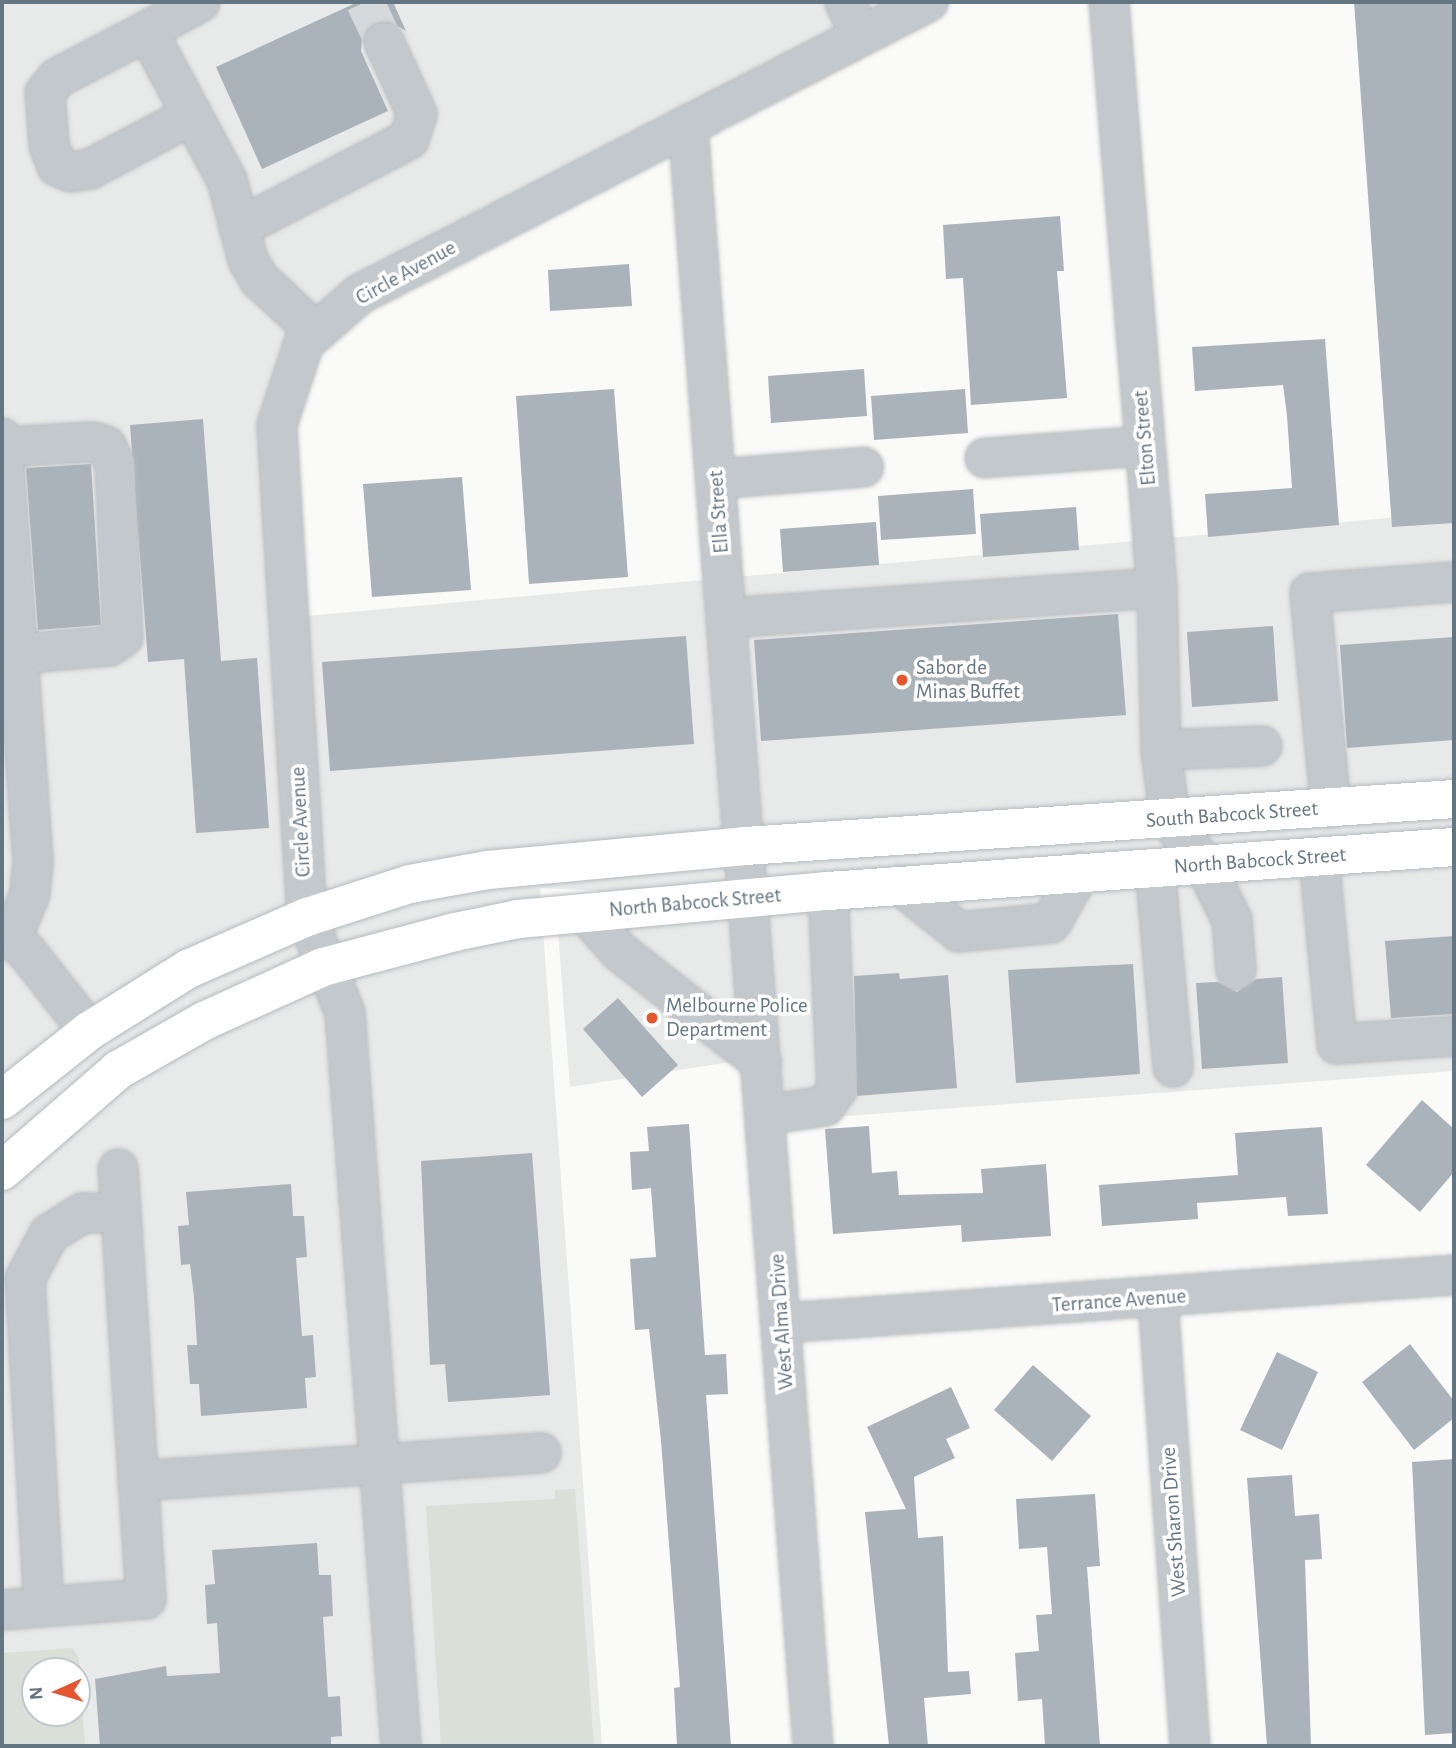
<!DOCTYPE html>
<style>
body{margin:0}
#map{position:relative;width:1456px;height:1748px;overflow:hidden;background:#fafaf8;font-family:"Alegreya Sans",sans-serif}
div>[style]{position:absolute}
.built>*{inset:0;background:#e8e9e9}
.green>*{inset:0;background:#dadfd7}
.building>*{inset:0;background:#aab3b9}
.minor-tunnel>*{height:38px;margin-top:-19px;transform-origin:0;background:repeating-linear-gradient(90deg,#d5d9db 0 38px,transparent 0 57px)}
.roads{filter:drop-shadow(0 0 2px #b5babe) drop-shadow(0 0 2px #b5babe)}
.minor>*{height:38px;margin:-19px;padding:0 19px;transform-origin:19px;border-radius:19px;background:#c3c8cc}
.major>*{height:38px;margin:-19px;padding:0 19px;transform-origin:19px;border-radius:19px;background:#fff}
.dots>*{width:19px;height:19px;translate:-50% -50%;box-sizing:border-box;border:4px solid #fff;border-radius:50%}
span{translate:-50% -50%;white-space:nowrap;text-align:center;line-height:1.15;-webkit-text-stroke:7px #fff;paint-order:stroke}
.street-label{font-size:21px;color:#657683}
.poi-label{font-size:21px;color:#657683}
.left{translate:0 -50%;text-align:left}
.frame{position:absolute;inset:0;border:4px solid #657683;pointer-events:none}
.north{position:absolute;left:21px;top:1657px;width:70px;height:70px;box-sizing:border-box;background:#fff;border:2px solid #c1c8cd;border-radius:50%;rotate:266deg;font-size:19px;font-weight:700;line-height:28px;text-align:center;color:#657683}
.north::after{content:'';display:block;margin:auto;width:24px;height:32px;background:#e4572e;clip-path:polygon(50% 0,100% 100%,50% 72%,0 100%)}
</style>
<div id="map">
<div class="built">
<div style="clip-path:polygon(evenodd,2px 2px,895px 2px,304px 343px,277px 425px,307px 616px,1454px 512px,1454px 1071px,767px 1122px,749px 898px,540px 888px,602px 1746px,2px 1746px,2px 2px,35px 1671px,77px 1671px,77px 1713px,35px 1713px,35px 1671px)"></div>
<div style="clip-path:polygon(733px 916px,745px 1065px,731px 1062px,570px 1087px,558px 931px)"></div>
</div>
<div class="green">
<div style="clip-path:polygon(575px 1489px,594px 1746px,441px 1746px,426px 1506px,555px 1499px,555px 1490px)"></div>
<div style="clip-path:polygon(evenodd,73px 1648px,79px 1659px,85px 1746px,2px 1746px,2px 1653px,73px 1648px,35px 1671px,77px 1671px,77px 1713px,35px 1713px,35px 1671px)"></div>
</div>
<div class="building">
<div style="clip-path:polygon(358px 2px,393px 2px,406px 31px,387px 20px,376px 22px,362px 39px,361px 51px,388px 111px,262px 169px,216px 67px)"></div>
<div style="clip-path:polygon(1354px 2px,1454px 2px,1454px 523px,1392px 527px)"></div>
<div style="clip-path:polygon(1060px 216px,1064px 271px,1057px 271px,1067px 398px,971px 405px,963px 278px,946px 279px,943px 225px)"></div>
<div style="clip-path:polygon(629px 264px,632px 306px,550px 311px,548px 270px)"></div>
<div style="clip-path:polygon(1325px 339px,1339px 525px,1208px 537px,1205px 494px,1292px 488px,1287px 416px,1283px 385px,1195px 391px,1192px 347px)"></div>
<div style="clip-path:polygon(864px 369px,867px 416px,771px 423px,768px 376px)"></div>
<div style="clip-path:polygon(614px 389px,628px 577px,529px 584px,516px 396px)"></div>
<div style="clip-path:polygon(965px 389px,968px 433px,874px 440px,871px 396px)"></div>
<div style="clip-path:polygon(203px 419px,221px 661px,257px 658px,269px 828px,196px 833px,184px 659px,148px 662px,130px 425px)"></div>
<div style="clip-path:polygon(91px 464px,101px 625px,38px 630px,26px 468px)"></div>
<div style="clip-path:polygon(462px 477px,471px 590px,372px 597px,363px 484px)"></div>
<div style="clip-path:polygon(973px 489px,976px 534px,881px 540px,878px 496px)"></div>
<div style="clip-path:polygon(1076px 507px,1079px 550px,983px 557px,980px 514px)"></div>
<div style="clip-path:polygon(876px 522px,879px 565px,783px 572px,780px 529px)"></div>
<div style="clip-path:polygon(1118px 614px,1126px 715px,761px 741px,754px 640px)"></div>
<div style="clip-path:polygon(1273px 626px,1278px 701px,1192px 707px,1187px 632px)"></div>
<div style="clip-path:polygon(686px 636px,694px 744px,330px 771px,322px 662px)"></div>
<div style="clip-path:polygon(1454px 637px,1454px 740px,1347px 748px,1340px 645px)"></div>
<div style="clip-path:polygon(1454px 936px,1454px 1014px,1391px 1018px,1385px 941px)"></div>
<div style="clip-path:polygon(1133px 964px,1140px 1074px,1016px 1083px,1008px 970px)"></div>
<div style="clip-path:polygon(899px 973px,900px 979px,948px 975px,957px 1088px,857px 1096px,854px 976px)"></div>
<div style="clip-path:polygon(1282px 977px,1288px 1063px,1202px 1069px,1196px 983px,1218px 982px,1237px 992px,1256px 979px)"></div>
<div style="clip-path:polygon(618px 998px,678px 1065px,642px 1097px,583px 1029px)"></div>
<div style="clip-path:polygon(1422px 1100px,1454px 1129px,1454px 1172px,1420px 1212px,1366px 1165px)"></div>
<div style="clip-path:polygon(689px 1124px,705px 1355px,726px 1354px,728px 1394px,706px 1395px,731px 1746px,677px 1746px,674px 1688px,680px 1687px,661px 1441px,649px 1329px,635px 1330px,630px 1259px,656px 1257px,651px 1188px,632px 1190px,630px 1152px,649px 1151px,647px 1127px)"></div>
<div style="clip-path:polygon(869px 1126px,872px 1173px,897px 1171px,899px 1195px,983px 1193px,981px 1169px,1046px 1164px,1051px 1236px,962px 1242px,961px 1225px,833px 1234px,825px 1129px)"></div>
<div style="clip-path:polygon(1322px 1127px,1328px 1214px,1288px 1216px,1286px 1197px,1197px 1203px,1198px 1219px,1102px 1226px,1099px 1185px,1238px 1175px,1235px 1133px)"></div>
<div style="clip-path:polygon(532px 1153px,550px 1395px,448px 1402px,445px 1364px,430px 1365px,421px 1161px)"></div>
<div style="clip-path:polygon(291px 1184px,293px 1216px,304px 1216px,307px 1257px,296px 1258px,302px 1336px,313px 1335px,316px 1377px,305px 1378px,307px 1408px,201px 1416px,199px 1384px,190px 1384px,187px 1345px,197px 1345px,194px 1297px,190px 1264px,181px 1265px,178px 1226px,189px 1225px,186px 1192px)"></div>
<div style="clip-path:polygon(1410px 1344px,1454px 1401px,1454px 1418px,1414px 1450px,1362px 1382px)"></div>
<div style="clip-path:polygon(1277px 1352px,1318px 1372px,1282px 1450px,1240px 1430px)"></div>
<div style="clip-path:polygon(1033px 1365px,1091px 1416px,1052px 1461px,994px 1410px)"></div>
<div style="clip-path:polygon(951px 1387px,970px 1428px,946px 1439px,955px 1458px,914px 1477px,918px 1538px,943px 1536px,948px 1672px,969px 1671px,971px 1694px,924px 1698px,928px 1746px,889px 1746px,865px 1512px,906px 1509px,867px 1427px)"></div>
<div style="clip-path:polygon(1454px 1459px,1454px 1733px,1425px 1735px,1412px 1462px)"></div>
<div style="clip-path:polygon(1292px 1475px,1295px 1516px,1319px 1514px,1322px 1559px,1305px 1560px,1311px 1746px,1267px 1746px,1247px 1478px)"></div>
<div style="clip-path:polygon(1095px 1494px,1100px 1566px,1087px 1567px,1100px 1746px,1045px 1746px,1042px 1699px,1018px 1701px,1015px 1653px,1039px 1651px,1036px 1615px,1052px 1614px,1047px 1547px,1019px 1549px,1016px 1499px)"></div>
<div style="clip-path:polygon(317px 1543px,319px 1575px,331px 1575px,333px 1616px,323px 1617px,328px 1697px,340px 1696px,342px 1736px,331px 1737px,331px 1746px,100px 1746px,95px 1679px,166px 1666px,167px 1676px,220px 1673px,217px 1623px,207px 1624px,205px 1585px,215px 1584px,212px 1550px)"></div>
</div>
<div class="minor-tunnel">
<div style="left:365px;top:2px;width:44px;rotate:64.6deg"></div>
</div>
<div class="roads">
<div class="minor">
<div style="left:845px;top:2px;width:35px;rotate:65deg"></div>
<div style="left:1109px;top:2px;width:588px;rotate:85.32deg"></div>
<div style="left:1157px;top:588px;width:162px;rotate:88.6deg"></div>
<div style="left:1161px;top:750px;width:71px;rotate:82.7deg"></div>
<div style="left:1170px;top:820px;width:56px;rotate:52.3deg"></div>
<div style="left:1204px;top:864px;width:63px;rotate:63.4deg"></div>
<div style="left:1232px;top:920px;width:50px;rotate:85.4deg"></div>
<div style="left:147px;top:31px;width:60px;rotate:-28.7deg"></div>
<div style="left:192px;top:115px;width:115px;rotate:152.1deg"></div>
<div style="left:90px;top:169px;width:19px;rotate:171deg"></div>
<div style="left:71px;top:172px;width:15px;rotate:-157deg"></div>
<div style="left:57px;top:166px;width:22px;rotate:-111deg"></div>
<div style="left:49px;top:145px;width:52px;rotate:-94.4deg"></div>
<div style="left:45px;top:93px;width:19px;rotate:-51deg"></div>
<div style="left:57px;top:78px;width:102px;rotate:-27.6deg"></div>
<div style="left:147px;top:31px;width:169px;rotate:61.8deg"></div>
<div style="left:227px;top:180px;width:83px;rotate:75.3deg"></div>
<div style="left:248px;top:260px;width:22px;rotate:60deg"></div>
<div style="left:259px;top:279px;width:78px;rotate:42.9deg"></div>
<div style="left:688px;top:125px;width:1626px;rotate:85.59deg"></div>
<div style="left:239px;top:228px;width:192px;rotate:-27.6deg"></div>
<div style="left:409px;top:139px;width:26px;rotate:-72deg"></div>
<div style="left:417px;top:114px;width:79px;rotate:-114.6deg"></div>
<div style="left:2px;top:438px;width:426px;rotate:85.8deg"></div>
<div style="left:33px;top:863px;width:31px;rotate:96deg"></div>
<div style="left:30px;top:894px;width:49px;rotate:112.9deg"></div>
<div style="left:2px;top:447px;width:91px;rotate:-3.1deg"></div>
<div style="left:93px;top:442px;width:14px;rotate:17deg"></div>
<div style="left:106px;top:446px;width:20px;rotate:63deg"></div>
<div style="left:115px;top:464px;width:173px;rotate:87.4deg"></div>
<div style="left:123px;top:637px;width:17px;rotate:147deg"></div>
<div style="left:109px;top:646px;width:91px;rotate:175deg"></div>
<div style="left:985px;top:458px;width:160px;rotate:-4.3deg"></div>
<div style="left:716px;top:479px;width:148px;rotate:-4.6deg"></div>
<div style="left:727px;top:618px;width:431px;rotate:-4deg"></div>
<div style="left:1161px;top:750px;width:101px;rotate:-2.3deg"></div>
<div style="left:1331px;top:808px;width:216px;rotate:-95.6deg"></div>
<div style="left:1310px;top:593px;width:144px;rotate:-4.4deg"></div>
<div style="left:1319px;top:857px;width:188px;rotate:84.5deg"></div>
<div style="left:1337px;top:1044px;width:117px;rotate:-3.9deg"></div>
<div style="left:1155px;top:868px;width:200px;rotate:84.8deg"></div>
<div style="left:900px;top:885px;width:75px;rotate:38.5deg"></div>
<div style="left:959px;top:932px;width:92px;rotate:-5.6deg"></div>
<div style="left:1051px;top:923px;width:59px;rotate:-60.4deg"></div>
<div style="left:585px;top:913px;width:52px;rotate:48.1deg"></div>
<div style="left:620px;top:952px;width:180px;rotate:38deg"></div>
<div style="left:2px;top:931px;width:31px;rotate:40deg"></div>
<div style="left:26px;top:951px;width:102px;rotate:51.8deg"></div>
<div style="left:766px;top:1115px;width:60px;rotate:-8.7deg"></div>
<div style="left:825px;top:1106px;width:21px;rotate:-55deg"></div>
<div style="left:837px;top:1089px;width:198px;rotate:-92.6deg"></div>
<div style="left:1158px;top:1299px;width:448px;rotate:85.9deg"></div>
<div style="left:783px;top:1323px;width:673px;rotate:-4.09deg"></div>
<div style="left:138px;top:1481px;width:404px;rotate:-4deg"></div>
<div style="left:44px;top:1607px;width:329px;rotate:-93.3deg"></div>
<div style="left:25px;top:1279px;width:51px;rotate:-61.9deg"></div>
<div style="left:49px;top:1234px;width:40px;rotate:-32deg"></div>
<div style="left:83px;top:1213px;width:38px"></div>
<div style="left:2px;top:1610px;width:144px;rotate:-4.4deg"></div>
<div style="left:146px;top:1599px;width:431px;rotate:-93.7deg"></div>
<div style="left:401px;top:1746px;width:735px;rotate:-94.37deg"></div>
<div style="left:345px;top:1013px;width:103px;rotate:-111.6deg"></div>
<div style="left:307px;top:917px;width:493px;rotate:-93.5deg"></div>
<div style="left:277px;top:425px;width:86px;rotate:-71.8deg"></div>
<div style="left:304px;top:343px;width:74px;rotate:-41.2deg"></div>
<div style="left:360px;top:294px;width:639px;rotate:-27.21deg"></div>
</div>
<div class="major">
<div style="left:2px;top:1100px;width:111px;rotate:-38.4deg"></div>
<div style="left:89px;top:1031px;width:117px;rotate:-32.1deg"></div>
<div style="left:188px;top:969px;width:130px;rotate:-23.6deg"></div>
<div style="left:307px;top:917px;width:108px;rotate:-17.8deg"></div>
<div style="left:410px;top:884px;width:79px;rotate:-10.2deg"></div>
<div style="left:488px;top:870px;width:258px;rotate:-5.3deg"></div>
<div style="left:745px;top:846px;width:711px;rotate:-3.79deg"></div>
<div style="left:2px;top:1171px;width:154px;rotate:-41deg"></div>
<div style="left:118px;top:1070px;width:99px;rotate:-29.7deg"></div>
<div style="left:204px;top:1021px;width:131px;rotate:-24.4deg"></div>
<div style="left:323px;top:967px;width:137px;rotate:-14.9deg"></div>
<div style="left:455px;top:932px;width:64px;rotate:-11.7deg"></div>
<div style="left:518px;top:919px;width:311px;rotate:-5.2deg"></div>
<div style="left:828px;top:891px;width:628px;rotate:-4.02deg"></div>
</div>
</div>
<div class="dots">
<div style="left:902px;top:680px;background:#e4572e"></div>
<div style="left:652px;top:1018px;background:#e4572e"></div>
</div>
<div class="street-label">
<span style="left:406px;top:273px;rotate:-29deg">Circle Avenue</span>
<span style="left:1145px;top:438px;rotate:-95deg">Elton Street</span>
<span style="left:719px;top:512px;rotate:-94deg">Ella Street</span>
<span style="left:1232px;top:815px;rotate:-4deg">South Babcock Street</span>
<span style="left:301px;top:822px;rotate:-93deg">Circle Avenue</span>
<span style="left:1260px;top:861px;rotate:-4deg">North Babcock Street</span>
<span style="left:695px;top:903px;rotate:-5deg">North Babcock Street</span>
<span style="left:1119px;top:1301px;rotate:-4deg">Terrance Avenue</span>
<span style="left:782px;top:1322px;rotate:-94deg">West Alma Drive</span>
<span style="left:1174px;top:1522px;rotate:-94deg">West Sharon Drive</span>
</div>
<div class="poi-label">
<span class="left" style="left:916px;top:680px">Sabor de<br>Minas Buffet</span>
<span class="left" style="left:666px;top:1018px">Melbourne Police<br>Department</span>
</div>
<div class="frame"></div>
<div class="north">N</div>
</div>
